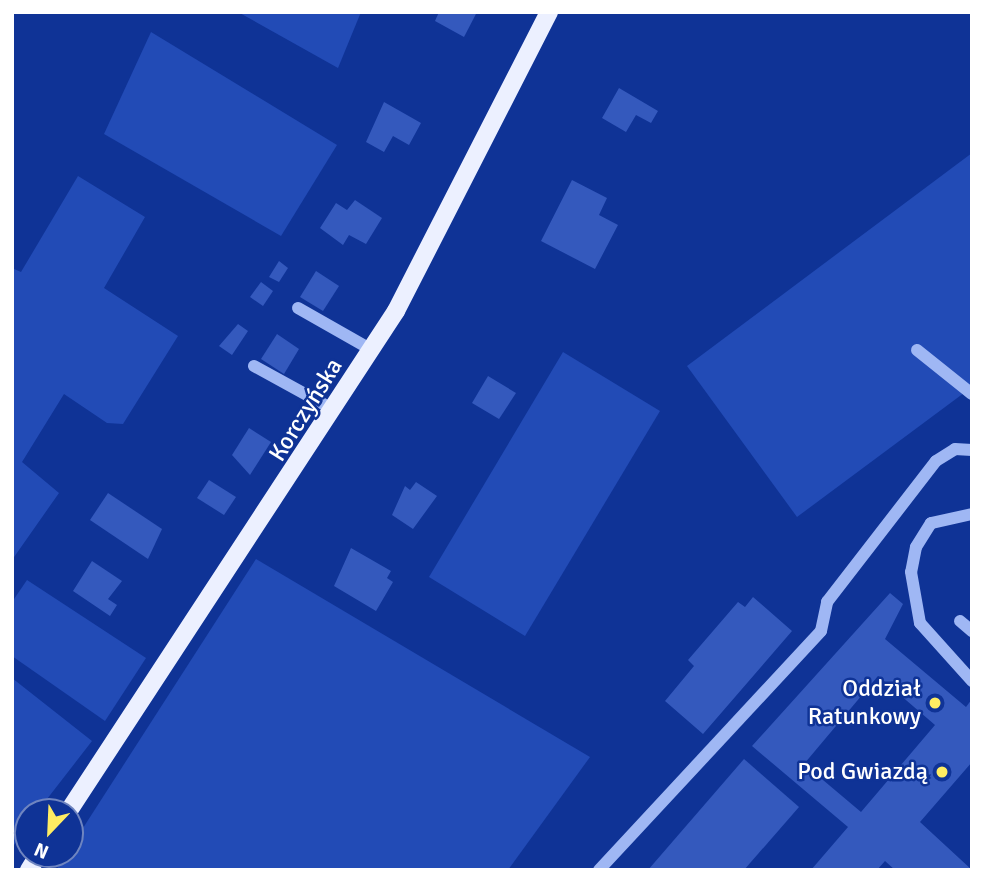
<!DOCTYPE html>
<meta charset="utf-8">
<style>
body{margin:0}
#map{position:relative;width:984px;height:882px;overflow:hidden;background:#0f3396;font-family:Signika,sans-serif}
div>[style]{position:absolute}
.green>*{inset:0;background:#224bb6}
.building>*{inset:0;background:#3459bd}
.minor>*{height:12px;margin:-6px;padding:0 6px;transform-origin:6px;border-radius:6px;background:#9fb7f4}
.major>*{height:18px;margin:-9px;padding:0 9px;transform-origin:9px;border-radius:9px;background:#ecf0ff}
.dots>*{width:19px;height:19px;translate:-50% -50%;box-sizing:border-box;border:4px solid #0f3396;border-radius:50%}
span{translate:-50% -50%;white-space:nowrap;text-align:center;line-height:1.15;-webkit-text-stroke:5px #0f3396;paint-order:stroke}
.street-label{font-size:24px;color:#fff}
.poi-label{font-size:24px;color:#fff}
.right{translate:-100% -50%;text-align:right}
.frame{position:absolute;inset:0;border:14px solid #fff;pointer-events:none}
.north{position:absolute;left:14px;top:798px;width:70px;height:70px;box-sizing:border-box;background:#0f3396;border:2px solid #6f85c0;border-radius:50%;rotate:203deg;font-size:19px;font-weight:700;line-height:28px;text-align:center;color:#fff}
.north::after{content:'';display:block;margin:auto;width:24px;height:32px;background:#ffed62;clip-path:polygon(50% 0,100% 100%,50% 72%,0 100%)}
</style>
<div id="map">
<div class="green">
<div style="clip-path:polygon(238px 12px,361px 12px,338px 68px)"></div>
<div style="clip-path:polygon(151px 32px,337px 145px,281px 236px,104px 134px)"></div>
<div style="clip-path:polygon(972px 153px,972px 387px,797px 517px,687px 366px)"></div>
<div style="clip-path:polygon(78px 176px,145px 217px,104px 288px,178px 336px,123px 424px,107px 423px,64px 394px,22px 462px,59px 493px,12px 560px,12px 268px,21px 272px)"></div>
<div style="clip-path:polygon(563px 352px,660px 411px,525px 636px,429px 577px)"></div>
<div style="clip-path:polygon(256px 559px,590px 757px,508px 870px,56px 870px)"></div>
<div style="clip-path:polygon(27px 580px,146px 658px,105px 721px,12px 656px,12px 602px)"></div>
<div style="clip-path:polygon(12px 678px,92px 741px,37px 812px,28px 812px,28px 825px,12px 848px)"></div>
</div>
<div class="building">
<div style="clip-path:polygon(439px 12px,477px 12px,464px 37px,435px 21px)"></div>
<div style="clip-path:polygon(619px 88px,658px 111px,651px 123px,636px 115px,626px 132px,602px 118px)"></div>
<div style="clip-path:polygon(384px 102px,421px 123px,409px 145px,393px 136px,384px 152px,366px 142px)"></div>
<div style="clip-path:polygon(572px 180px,607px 198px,599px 215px,618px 225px,595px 269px,541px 241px)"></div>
<div style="clip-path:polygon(355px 200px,382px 218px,366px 244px,349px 235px,343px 245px,320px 228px,336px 203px,347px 210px)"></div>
<div style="clip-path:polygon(279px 261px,288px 268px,279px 282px,269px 277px)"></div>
<div style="clip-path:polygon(316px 271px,339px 286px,323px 311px,300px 297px)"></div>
<div style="clip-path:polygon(261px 282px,273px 291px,263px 306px,250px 297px)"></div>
<div style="clip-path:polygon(238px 324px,248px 331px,232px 355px,219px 346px)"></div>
<div style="clip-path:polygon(277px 334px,299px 349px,284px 374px,261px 359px)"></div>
<div style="clip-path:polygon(488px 376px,516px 393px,499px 419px,472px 403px)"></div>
<div style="clip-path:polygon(249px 428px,271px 442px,250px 475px,232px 455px)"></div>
<div style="clip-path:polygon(209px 480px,236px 497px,224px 515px,197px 498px)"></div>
<div style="clip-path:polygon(416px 482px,437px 496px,413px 529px,392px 515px,405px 486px,410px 490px)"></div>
<div style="clip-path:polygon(108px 493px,162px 529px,148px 559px,90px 520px)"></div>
<div style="clip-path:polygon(351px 548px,391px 571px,387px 578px,393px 582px,376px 611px,334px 586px)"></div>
<div style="clip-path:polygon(92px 561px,122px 581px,108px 599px,117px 605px,110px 616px,73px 591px)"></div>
<div style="clip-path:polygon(evenodd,890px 593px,903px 604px,885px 639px,966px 707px,972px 699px,972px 762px,920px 822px,972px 870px,895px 870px,885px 861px,877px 870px,811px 870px,848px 827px,752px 746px,890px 593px,878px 676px,935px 725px,861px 812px,804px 764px,878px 676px)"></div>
<div style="clip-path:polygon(753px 597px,792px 631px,703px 734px,665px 701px,694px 666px,688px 660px,738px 602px,745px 607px)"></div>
<div style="clip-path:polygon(744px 759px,799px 807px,744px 870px,648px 870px)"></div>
</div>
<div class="minor">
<div style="left:298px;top:308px;width:85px;rotate:29.6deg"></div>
<div style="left:917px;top:350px;width:70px;rotate:38.7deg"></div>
<div style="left:254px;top:366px;width:91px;rotate:28.8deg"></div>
<div style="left:972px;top:514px;width:42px;rotate:167.6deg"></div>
<div style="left:931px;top:523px;width:28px;rotate:122deg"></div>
<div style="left:916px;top:547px;width:25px;rotate:101deg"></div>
<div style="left:911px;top:572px;width:52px;rotate:80deg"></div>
<div style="left:920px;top:623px;width:78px;rotate:48.1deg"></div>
<div style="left:960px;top:621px;width:16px;rotate:40deg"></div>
<div style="left:599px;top:870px;width:326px;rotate:-47.1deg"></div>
<div style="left:821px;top:631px;width:30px;rotate:-78deg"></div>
<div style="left:827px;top:602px;width:178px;rotate:-52.3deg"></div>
<div style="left:936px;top:461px;width:22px;rotate:-32deg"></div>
<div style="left:955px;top:449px;width:17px;rotate:3deg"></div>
</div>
<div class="major">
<div style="left:68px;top:812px;width:599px;rotate:-56.79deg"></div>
<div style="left:396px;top:311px;width:336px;rotate:-62.9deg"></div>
<div style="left:29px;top:870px;width:19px;rotate:-58deg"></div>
</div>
<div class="dots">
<div style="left:935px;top:703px;background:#ffed62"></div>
<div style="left:942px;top:772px;background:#ffed62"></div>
</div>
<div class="street-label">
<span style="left:306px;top:410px;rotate:-58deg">Korczyńska</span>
</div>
<div class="poi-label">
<span class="right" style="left:921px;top:703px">Oddział<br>Ratunkowy</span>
<span class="right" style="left:928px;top:772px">Pod Gwiazdą</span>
</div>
<div class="frame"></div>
<div class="north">N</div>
</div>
